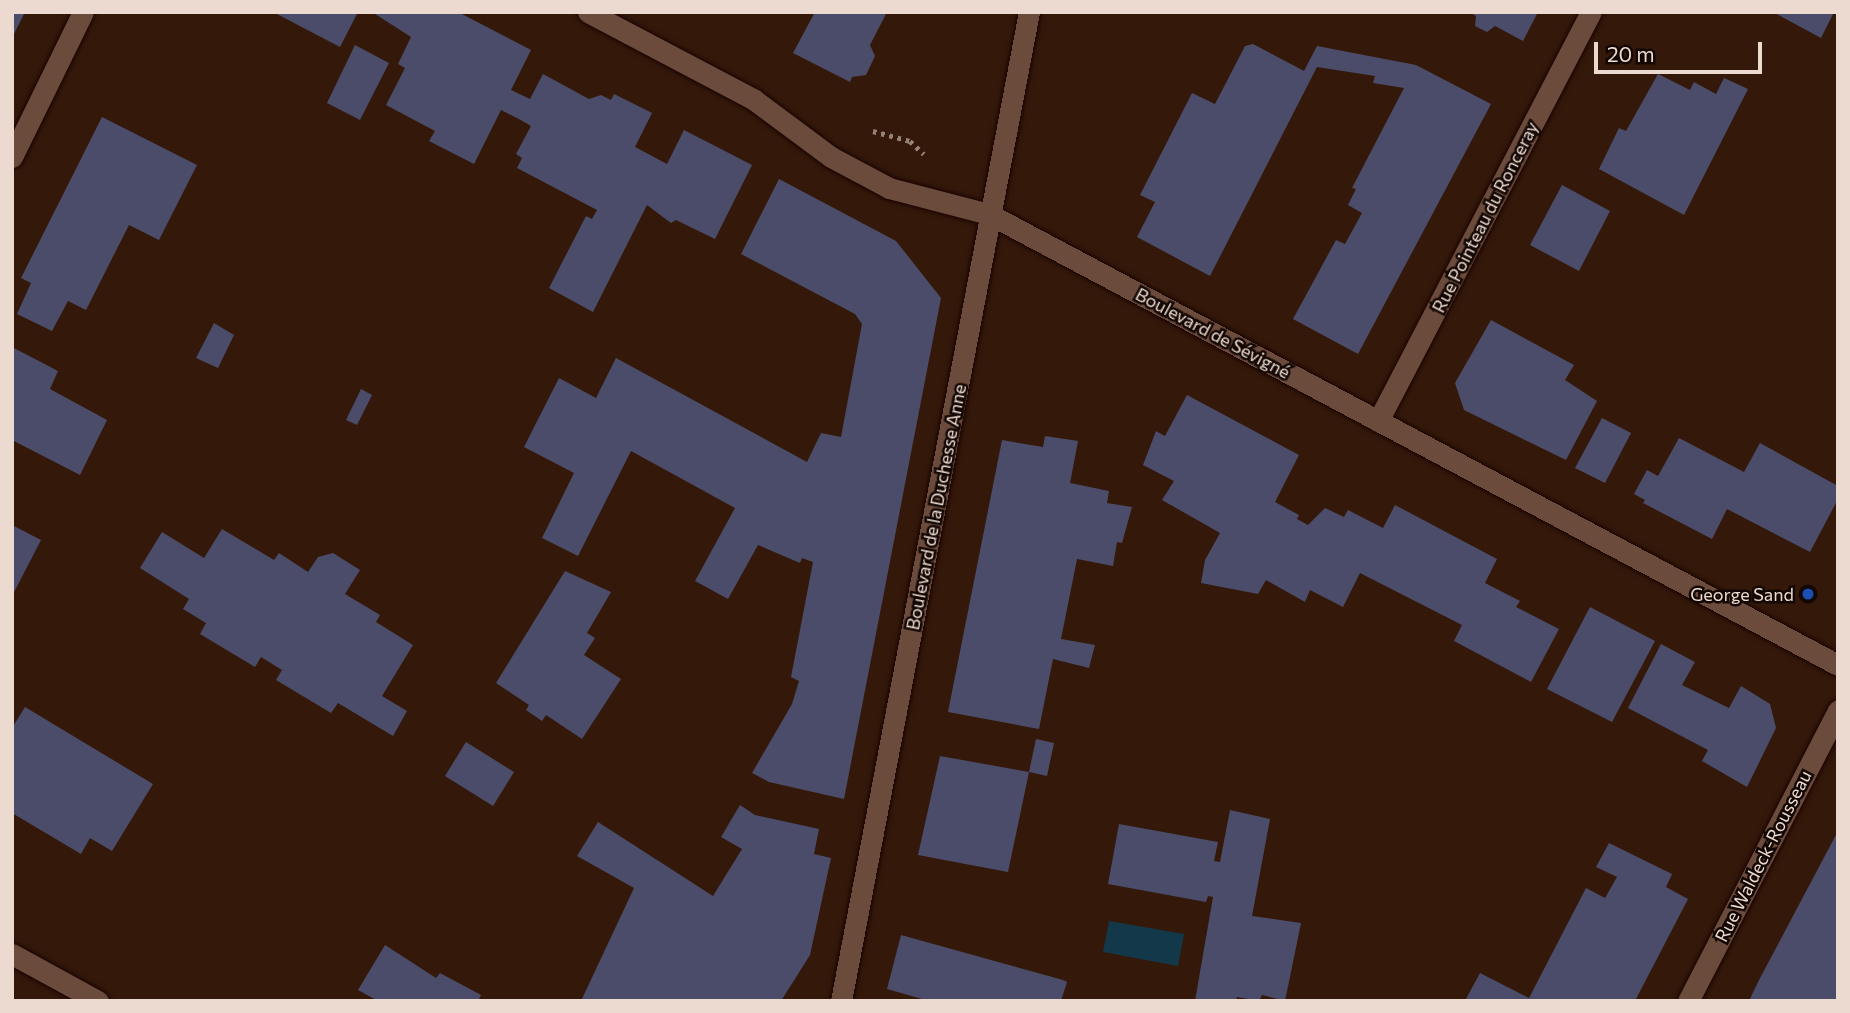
<!DOCTYPE html>
<meta charset="utf-8">
<style>
body{margin:0}
#map{position:relative;width:1850px;height:1013px;overflow:hidden;background:#34190a;font-family:Commissioner,sans-serif}
div>[style]{position:absolute}
.water>*{inset:0;background:#133849}
.building>*{inset:0;background:#4a4c6a}
.path>*{height:4.5px;margin-top:-2.25px;transform-origin:0;background:repeating-linear-gradient(90deg,#978074 0 3.5px,transparent 0 8.5px)}
.roads{filter:drop-shadow(0 0 2px #1a0300) drop-shadow(0 0 2px #1a0300)}
.street>*{height:21px;margin:-10.5px;padding:0 10.5px;transform-origin:10.5px;border-radius:10.5px;background:#6b4b3b}
.secondary>*{height:21px;margin:-10.5px;padding:0 10.5px;transform-origin:10.5px;border-radius:10.5px;background:#6b4b3b}
.dots>*{width:19px;height:19px;translate:-50% -50%;box-sizing:border-box;border:4px solid #130703;border-radius:50%}
span{translate:-50% -50%;white-space:nowrap;text-align:center;line-height:1.15;-webkit-text-stroke:5px #130703;paint-order:stroke}
.street-label{font-size:18px;color:#ecd9cf}
.poi-label{font-size:18px;color:#ecd9cf}
.right{translate:-100% -50%;text-align:right}
.frame{position:absolute;inset:0;border:14px solid #ecd9cf;pointer-events:none}
.scale{position:absolute;left:1594px;top:42px;width:168px;height:32px;box-sizing:border-box;border:4px solid #ecd9cf;border-top:0;padding-left:9px;font-size:21px;line-height:24px;white-space:nowrap;color:#ecd9cf;-webkit-text-stroke:5px #130703;paint-order:stroke}
</style>
<div id="map">
<div class="water">
<div style="clip-path:polygon(1109px 921px,1184px 934px,1178px 966px,1103px 952px)"></div>
</div>
<div class="building">
<div style="clip-path:polygon(12px 12px,25px 12px,12px 38px)"></div>
<div style="clip-path:polygon(273px 12px,358px 12px,340px 47px)"></div>
<div style="clip-path:polygon(372px 12px,458px 12px,531px 50px,511px 90px,530px 99px,543px 74px,589px 99px,601px 95px,611px 100px,614px 94px,652px 113px,635px 147px,667px 164px,684px 130px,752px 165px,715px 239px,676px 220px,671px 223px,647px 205px,593px 312px,549px 288px,586px 216px,592px 219px,597px 210px,517px 168px,522px 158px,516px 154px,531px 126px,519px 119px,501px 110px,474px 164px,429px 141px,435px 131px,386px 105px,405px 68px,398px 64px,411px 37px)"></div>
<div style="clip-path:polygon(815px 12px,887px 12px,870px 45px,875px 56px,866px 75px,852px 77px,850px 82px,793px 53px)"></div>
<div style="clip-path:polygon(1469px 12px,1538px 12px,1523px 41px,1495px 26px,1487px 32px,1475px 26px,1476px 16px)"></div>
<div style="clip-path:polygon(1773px 12px,1834px 12px,1821px 38px)"></div>
<div style="clip-path:polygon(1253px 44px,1304px 71px,1317px 46px,1416px 65px,1491px 104px,1358px 354px,1293px 319px,1336px 240px,1345px 244px,1362px 213px,1348px 205px,1356px 189px,1352px 188px,1404px 88px,1373px 83px,1375px 76px,1317px 67px,1210px 276px,1137px 237px,1155px 202px,1140px 195px,1192px 93px,1215px 104px,1245px 46px)"></div>
<div style="clip-path:polygon(355px 45px,389px 63px,360px 120px,327px 103px)"></div>
<div style="clip-path:polygon(1658px 74px,1690px 90px,1694px 82px,1716px 94px,1724px 78px,1748px 89px,1684px 215px,1599px 169px,1619px 128px,1626px 131px)"></div>
<div style="clip-path:polygon(102px 117px,197px 165px,159px 240px,129px 225px,86px 310px,68px 301px,52px 331px,17px 314px,31px 283px,21px 278px)"></div>
<div style="clip-path:polygon(779px 179px,896px 241px,941px 298px,844px 799px,769px 782px,752px 773px,792px 704px,799px 681px,791px 677px,813px 562px,802px 558px,800px 563px,758px 545px,728px 599px,695px 581px,735px 508px,631px 451px,578px 556px,542px 538px,574px 473px,524px 447px,559px 378px,596px 398px,616px 358px,807px 462px,821px 433px,841px 437px,862px 324px,855px 314px,741px 254px)"></div>
<div style="clip-path:polygon(1562px 185px,1610px 211px,1579px 271px,1530px 245px)"></div>
<div style="clip-path:polygon(1491px 320px,1574px 365px,1565px 380px,1597px 401px,1566px 460px,1464px 410px,1455px 383px)"></div>
<div style="clip-path:polygon(214px 323px,234px 335px,218px 368px,196px 358px)"></div>
<div style="clip-path:polygon(12px 347px,58px 371px,50px 389px,107px 420px,80px 475px,12px 440px)"></div>
<div style="clip-path:polygon(361px 389px,372px 395px,357px 425px,346px 420px)"></div>
<div style="clip-path:polygon(1187px 395px,1299px 455px,1275px 502px,1299px 515px,1297px 519px,1308px 525px,1325px 508px,1344px 517px,1348px 510px,1383px 528px,1395px 505px,1497px 559px,1485px 583px,1520px 601px,1516px 607px,1559px 629px,1531px 682px,1454px 641px,1462px 625px,1360px 573px,1343px 607px,1310px 590px,1305px 602px,1266px 580px,1258px 594px,1201px 583px,1205px 560px,1220px 533px,1162px 500px,1174px 481px,1143px 465px,1156px 431px,1165px 436px)"></div>
<div style="clip-path:polygon(1602px 418px,1631px 433px,1605px 483px,1575px 468px)"></div>
<div style="clip-path:polygon(1045px 436px,1078px 441px,1070px 483px,1109px 491px,1107px 503px,1132px 507px,1122px 543px,1117px 542px,1113px 566px,1077px 559px,1061px 639px,1095px 645px,1089px 668px,1053px 659px,1039px 729px,948px 712px,1002px 440px,1043px 447px)"></div>
<div style="clip-path:polygon(1679px 438px,1744px 472px,1760px 443px,1838px 486px,1838px 499px,1810px 552px,1727px 509px,1712px 539px,1643px 503px,1645px 500px,1634px 494px,1647px 470px,1658px 476px)"></div>
<div style="clip-path:polygon(12px 525px,41px 540px,12px 596px)"></div>
<div style="clip-path:polygon(222px 529px,274px 560px,279px 553px,308px 572px,318px 557px,333px 553px,360px 570px,345px 594px,380px 615px,376px 622px,413px 645px,382px 696px,407px 711px,393px 736px,338px 703px,331px 713px,276px 680px,282px 670px,261px 657px,255px 667px,200px 634px,206px 623px,183px 609px,189px 599px,140px 568px,162px 532px,204px 558px)"></div>
<div style="clip-path:polygon(565px 571px,611px 592px,587px 633px,595px 638px,584px 655px,621px 679px,582px 739px,546px 715px,542px 721px,526px 710px,529px 705px,496px 683px)"></div>
<div style="clip-path:polygon(1590px 607px,1655px 641px,1612px 722px,1547px 689px)"></div>
<div style="clip-path:polygon(1661px 644px,1695px 662px,1682px 685px,1729px 708px,1741px 686px,1770px 704px,1776px 728px,1747px 787px,1702px 761px,1708px 750px,1628px 708px)"></div>
<div style="clip-path:polygon(25px 707px,153px 784px,112px 851px,90px 838px,81px 854px,12px 813px,12px 728px)"></div>
<div style="clip-path:polygon(1036px 739px,1054px 743px,1047px 776px,1029px 772px)"></div>
<div style="clip-path:polygon(466px 742px,514px 772px,493px 806px,445px 776px)"></div>
<div style="clip-path:polygon(940px 756px,1029px 772px,1008px 872px,918px 855px)"></div>
<div style="clip-path:polygon(740px 805px,755px 815px,819px 829px,814px 854px,831px 858px,810px 955px,781px 1001px,581px 1001px,634px 888px,577px 856px,598px 822px,713px 896px,742px 849px,721px 837px)"></div>
<div style="clip-path:polygon(1230px 810px,1270px 819px,1252px 916px,1301px 923px,1285px 1001px,1262px 995px,1259px 1001px,1237px 997px,1236px 1001px,1195px 1001px,1213px 897px,1208px 896px,1206px 902px,1108px 884px,1119px 824px,1218px 842px,1214px 861px,1220px 862px)"></div>
<div style="clip-path:polygon(1838px 831px,1838px 1001px,1749px 1001px,1759px 980px)"></div>
<div style="clip-path:polygon(1609px 843px,1672px 874px,1666px 887px,1688px 899px,1635px 1001px,1466px 999px,1480px 973px,1529px 998px,1586px 888px,1605px 898px,1617px 877px,1596px 867px)"></div>
<div style="clip-path:polygon(901px 935px,1063px 980px,1067px 982px,1061px 1001px,929px 1001px,887px 989px)"></div>
<div style="clip-path:polygon(385px 945px,436px 978px,440px 973px,481px 995px,478px 1001px,378px 1001px,358px 990px)"></div>
</div>
<div class="path">
<div style="left:873px;top:131px;width:38px;rotate:15deg"></div>
<div style="left:910px;top:141px;width:19px;rotate:43deg"></div>
</div>
<div class="roads">
<div class="street">
<div style="left:12px;top:157px;width:161px;rotate:-63.9deg"></div>
<div style="left:1378px;top:421px;width:461px;rotate:-62.5deg"></div>
<div style="left:12px;top:954px;width:98px;rotate:28.7deg"></div>
<div style="left:1688px;top:1001px;width:327px;rotate:-62.7deg"></div>
</div>
<div class="secondary">
<div style="left:588px;top:12px;width:187px;rotate:27.8deg"></div>
<div style="left:753px;top:99px;width:97px;rotate:36.6deg"></div>
<div style="left:831px;top:157px;width:66px;rotate:28.1deg"></div>
<div style="left:889px;top:188px;width:103px;rotate:14.6deg"></div>
<div style="left:989px;top:214px;width:961px;rotate:27.98deg"></div>
<div style="left:841px;top:1001px;width:1007px;rotate:-79.24deg"></div>
</div>
</div>
<div class="dots">
<div style="left:1808px;top:594px;background:#1a4fb4"></div>
</div>
<div class="street-label">
<span style="left:1485px;top:217px;rotate:-63deg">Rue Pointeau du Ronceray</span>
<span style="left:1213px;top:333px;rotate:28deg">Boulevard de Sévigné</span>
<span style="left:936px;top:507px;rotate:-79deg">Boulevard de la Duchesse Anne</span>
<span style="left:1763px;top:856px;rotate:-63deg">Rue Waldeck-Rousseau</span>
</div>
<div class="poi-label">
<span class="right" style="left:1794px;top:594px">George Sand</span>
</div>
<div class="frame"></div>
<div class="scale">20 m</div>
</div>
